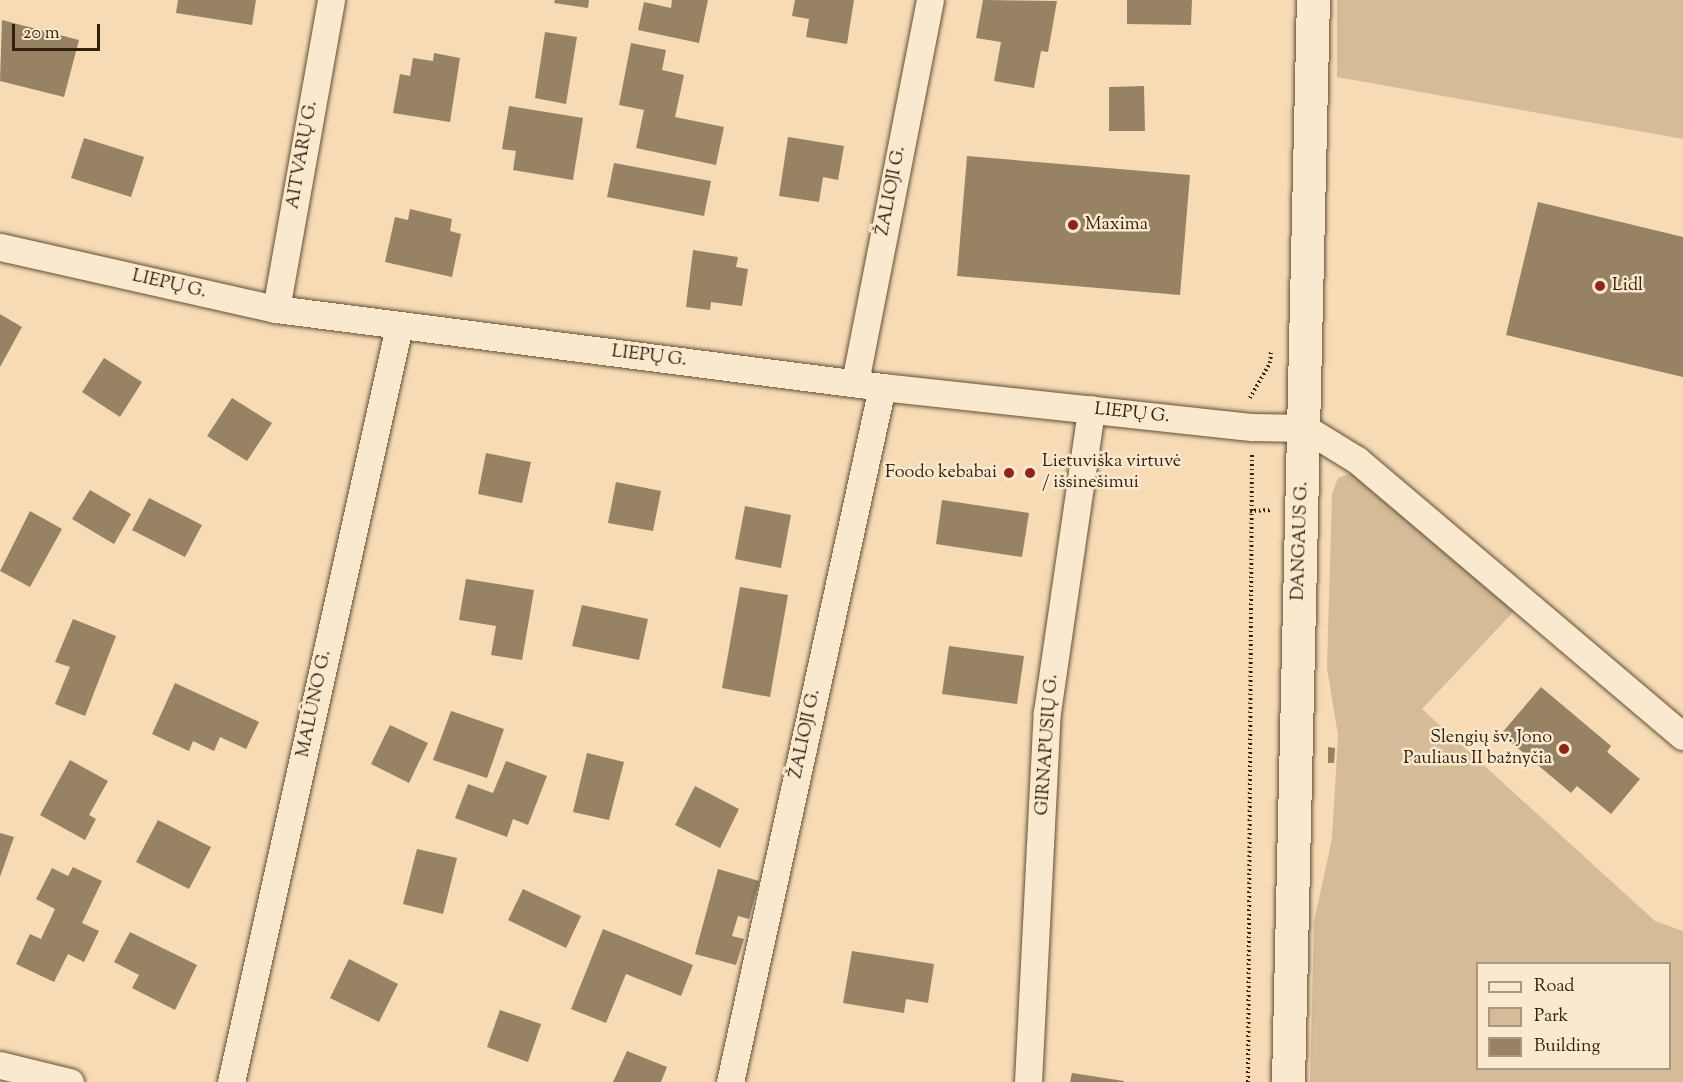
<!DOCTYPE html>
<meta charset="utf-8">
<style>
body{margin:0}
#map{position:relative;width:1683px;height:1082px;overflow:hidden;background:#f7dbb5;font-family:"Sorts Mill Goudy",serif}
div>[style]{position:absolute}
.green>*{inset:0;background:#d5bb98}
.building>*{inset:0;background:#978264}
.path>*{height:4px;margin-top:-2px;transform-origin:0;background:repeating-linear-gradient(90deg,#30210c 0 1.5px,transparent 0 4.5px)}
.roads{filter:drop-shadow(0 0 2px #625036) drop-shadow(0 0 2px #625036)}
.minor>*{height:27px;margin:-13.5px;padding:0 13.5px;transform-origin:13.5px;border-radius:13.5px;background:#fae8cf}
.secondary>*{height:33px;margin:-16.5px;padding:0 16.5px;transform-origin:16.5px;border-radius:16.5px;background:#fae8cf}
.dots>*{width:16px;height:16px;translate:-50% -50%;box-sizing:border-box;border:3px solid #fae8cf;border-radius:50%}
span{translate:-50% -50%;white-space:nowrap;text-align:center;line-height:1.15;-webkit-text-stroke:5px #fae8cf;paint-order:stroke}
.street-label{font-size:18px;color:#30210c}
.poi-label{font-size:18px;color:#30210c}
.left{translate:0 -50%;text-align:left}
.right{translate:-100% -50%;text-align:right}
.legend{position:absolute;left:1476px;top:962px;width:195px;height:108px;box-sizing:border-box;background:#fae8cf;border:2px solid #a99881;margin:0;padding:8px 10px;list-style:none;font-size:18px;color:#30210c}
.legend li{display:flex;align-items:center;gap:12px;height:30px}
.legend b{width:30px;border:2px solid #a99881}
.scale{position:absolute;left:12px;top:24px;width:88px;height:27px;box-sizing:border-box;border:3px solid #30210c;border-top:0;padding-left:8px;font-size:18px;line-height:21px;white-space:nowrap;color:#30210c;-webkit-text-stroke:4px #fae8cf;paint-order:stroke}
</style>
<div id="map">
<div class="green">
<div style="clip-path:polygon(1337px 0,1683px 0,1683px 139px,1337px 77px)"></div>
<div style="clip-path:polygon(evenodd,1349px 474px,1360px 475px,1515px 610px,1422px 709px,1655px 921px,1683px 931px,1683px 1082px,1310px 1082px,1314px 921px,1332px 839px,1338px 735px,1327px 668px,1332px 494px,1338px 478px,1349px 474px,1478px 964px,1670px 964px,1670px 1068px,1478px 1068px,1478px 964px)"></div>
</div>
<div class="building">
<div style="clip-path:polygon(178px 0,256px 0,252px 25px,176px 13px)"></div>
<div style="clip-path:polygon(555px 0,589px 0,588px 8px,554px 3px)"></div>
<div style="clip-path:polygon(672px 0,708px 0,699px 43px,638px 30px,644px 2px,671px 8px)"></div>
<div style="clip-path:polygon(795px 0,854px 0,847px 44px,806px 37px,809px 19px,792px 16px)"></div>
<div style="clip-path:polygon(983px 0,1057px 1px,1048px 52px,1041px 51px,1034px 88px,994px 81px,1001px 42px,976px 38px)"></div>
<div style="clip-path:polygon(1127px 0,1192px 0,1191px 25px,1127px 24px)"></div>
<div style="clip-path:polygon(2px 20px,79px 40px,64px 97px,0 81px)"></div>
<div style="clip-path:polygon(545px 32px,577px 37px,566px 104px,535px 98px)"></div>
<div style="clip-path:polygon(631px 43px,666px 50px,662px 70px,684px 75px,675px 117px,724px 127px,716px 165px,636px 148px,644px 110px,619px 105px)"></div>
<div style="clip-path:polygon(434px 53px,460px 58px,450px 122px,393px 113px,400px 74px,410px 76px,413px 58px,433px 61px)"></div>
<div style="clip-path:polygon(1144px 86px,1145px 131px,1109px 131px,1109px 87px)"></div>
<div style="clip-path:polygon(509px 106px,583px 118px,573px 180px,513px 170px,516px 151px,502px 149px)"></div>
<div style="clip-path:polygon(788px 137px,844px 146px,838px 180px,823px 177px,819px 202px,779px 196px)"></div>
<div style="clip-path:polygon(84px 138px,144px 157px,131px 197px,71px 178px)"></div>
<div style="clip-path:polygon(967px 156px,1190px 175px,1180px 295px,957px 276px)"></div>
<div style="clip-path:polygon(614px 163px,711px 181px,704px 216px,607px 197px)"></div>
<div style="clip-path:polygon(1538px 202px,1683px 237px,1683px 377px,1506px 335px)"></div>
<div style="clip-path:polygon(410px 209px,452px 219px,450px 231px,461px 234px,452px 277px,385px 262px,395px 217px,408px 220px)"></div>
<div style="clip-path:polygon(693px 250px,738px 257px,736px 267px,748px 269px,742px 306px,711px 302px,710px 310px,686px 307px)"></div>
<div style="clip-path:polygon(0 314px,22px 327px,0 367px)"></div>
<div style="clip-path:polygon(104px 358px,142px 382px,120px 417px,82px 392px)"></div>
<div style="clip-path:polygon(232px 398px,272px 423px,247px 461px,207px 436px)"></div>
<div style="clip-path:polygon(486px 453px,531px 462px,522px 503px,478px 494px)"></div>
<div style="clip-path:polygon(616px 482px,661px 491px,653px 531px,608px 523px)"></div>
<div style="clip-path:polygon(90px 490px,131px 514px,114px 544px,72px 519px)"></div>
<div style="clip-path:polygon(149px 498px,202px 525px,185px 557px,132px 530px)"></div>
<div style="clip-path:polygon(942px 500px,1029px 513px,1022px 557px,936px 544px)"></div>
<div style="clip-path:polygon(745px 506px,791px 515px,781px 568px,735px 559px)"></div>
<div style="clip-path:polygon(30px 511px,62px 529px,30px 587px,0 571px)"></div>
<div style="clip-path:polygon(466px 579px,534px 590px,522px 660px,491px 655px,496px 626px,459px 620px)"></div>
<div style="clip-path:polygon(740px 587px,788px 595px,770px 697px,722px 688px)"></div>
<div style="clip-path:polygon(582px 605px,648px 619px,639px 660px,572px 646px)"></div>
<div style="clip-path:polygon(73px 619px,116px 636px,85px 716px,55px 704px,70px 667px,55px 662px)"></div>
<div style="clip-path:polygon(949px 646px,1024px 656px,1017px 704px,942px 694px)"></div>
<div style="clip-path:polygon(175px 683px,259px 722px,246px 749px,220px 737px,214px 751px,193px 741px,189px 751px,152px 734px)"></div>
<div style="clip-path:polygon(1541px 687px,1611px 746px,1607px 752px,1640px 779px,1611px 814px,1577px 786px,1571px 793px,1501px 734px)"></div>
<div style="clip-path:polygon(451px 711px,504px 729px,487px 778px,433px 760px)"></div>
<div style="clip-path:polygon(390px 725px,428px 743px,409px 783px,371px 764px)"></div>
<div style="clip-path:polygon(1328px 747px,1335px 748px,1334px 763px,1328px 763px)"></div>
<div style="clip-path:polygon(587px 753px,624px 762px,609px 820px,573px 812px)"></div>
<div style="clip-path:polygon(70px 760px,108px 781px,89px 815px,96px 819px,85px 840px,40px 815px)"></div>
<div style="clip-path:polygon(506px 761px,547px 776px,528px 825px,513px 819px,507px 837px,455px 818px,468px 784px,493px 793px)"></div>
<div style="clip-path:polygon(695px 786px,739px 809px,720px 848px,675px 825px)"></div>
<div style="clip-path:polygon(158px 820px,211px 847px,189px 889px,136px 862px)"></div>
<div style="clip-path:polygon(0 833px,14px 837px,0 877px)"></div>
<div style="clip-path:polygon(417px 849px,457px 858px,443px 914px,403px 904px)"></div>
<div style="clip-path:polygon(73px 867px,102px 881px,82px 923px,99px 931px,84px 962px,68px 954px,54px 982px,16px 964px,30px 934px,41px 939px,55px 909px,36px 899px,52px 868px,68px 876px)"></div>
<div style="clip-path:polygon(718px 869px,759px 881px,749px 919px,738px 916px,732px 936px,744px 939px,736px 965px,695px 954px)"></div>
<div style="clip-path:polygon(523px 889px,581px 916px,566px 948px,508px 920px)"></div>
<div style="clip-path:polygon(603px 929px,693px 965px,681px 996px,626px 974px,606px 1023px,571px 1009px)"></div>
<div style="clip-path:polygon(130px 932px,197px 965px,175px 1010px,132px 988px,139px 975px,114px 962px)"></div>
<div style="clip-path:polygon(852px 951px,934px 964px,928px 1003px,906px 999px,904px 1013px,843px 1003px)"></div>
<div style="clip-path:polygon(349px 959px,398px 984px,379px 1022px,330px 998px)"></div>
<div style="clip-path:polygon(500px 1010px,541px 1024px,528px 1062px,487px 1047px)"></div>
<div style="clip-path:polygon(627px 1051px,667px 1067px,661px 1082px,613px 1082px)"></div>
<div style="clip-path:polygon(1072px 1073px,1124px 1081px,1124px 1082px,1070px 1082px)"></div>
</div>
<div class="path">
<div style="left:1250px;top:398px;width:40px;rotate:-60.3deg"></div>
<div style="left:1270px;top:363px;width:11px;rotate:-85deg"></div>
<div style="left:1250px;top:511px;width:21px;rotate:-3deg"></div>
<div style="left:1248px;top:1082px;width:629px;rotate:-89.64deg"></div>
</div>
<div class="roads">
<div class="minor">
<div style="left:0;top:247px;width:283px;rotate:12.7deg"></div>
<div style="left:276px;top:309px;width:611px;rotate:7.33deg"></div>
<div style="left:882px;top:387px;width:373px;rotate:6.2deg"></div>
<div style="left:1253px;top:427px;width:52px;rotate:1.1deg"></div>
<div style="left:1305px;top:428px;width:61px;rotate:31.6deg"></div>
<div style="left:1357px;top:460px;width:427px;rotate:40.3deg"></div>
<div style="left:276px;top:309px;width:314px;rotate:-79.9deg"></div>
<div style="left:855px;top:382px;width:389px;rotate:-78.9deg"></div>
<div style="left:0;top:1065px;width:72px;rotate:13.7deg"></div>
<div style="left:231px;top:1082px;width:774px;rotate:-77.47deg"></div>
<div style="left:730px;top:1082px;width:711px;rotate:-77.66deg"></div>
<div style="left:1028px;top:1082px;width:370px;rotate:-87.1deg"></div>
<div style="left:1047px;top:712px;width:306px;rotate:-81.7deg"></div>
</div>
<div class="secondary">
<div style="left:1288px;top:1082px;width:1082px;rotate:-88.68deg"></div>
</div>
</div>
<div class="dots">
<div style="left:1073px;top:225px;background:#8f2418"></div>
<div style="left:1600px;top:286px;background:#8f2418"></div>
<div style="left:1009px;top:473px;background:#8f2418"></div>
<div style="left:1030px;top:473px;background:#8f2418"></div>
<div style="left:1564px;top:749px;background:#8f2418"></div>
</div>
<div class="street-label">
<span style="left:303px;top:155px;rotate:-80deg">AITVARŲ G.</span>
<span style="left:892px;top:191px;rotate:-79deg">ŽALIOJI G.</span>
<span style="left:169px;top:285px;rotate:13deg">LIEPŲ G.</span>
<span style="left:649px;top:357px;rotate:7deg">LIEPŲ G.</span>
<span style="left:1132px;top:414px;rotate:6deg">LIEPŲ G.</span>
<span style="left:1301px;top:541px;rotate:-88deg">DANGAUS G.</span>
<span style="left:315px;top:704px;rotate:-78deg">MALŪNO G.</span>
<span style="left:806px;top:734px;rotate:-78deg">ŽALIOJI G.</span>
<span style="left:1048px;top:745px;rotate:-86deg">GIRNAPUSIŲ G.</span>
</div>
<div class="poi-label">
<span class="left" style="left:1085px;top:225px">Maxima</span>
<span class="left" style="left:1612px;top:286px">Lidl</span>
<span class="left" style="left:1042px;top:473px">Lietuviška virtuvė<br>/ išsinešimui</span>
<span class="right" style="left:997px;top:473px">Foodo kebabai</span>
<span class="right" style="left:1552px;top:749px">Slengių šv. Jono<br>Pauliaus II bažnyčia</span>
</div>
<ul class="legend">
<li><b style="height:8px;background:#fae8cf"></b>Road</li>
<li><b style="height:16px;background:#d5bb98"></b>Park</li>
<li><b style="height:16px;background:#978264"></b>Building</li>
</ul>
<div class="scale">20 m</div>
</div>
